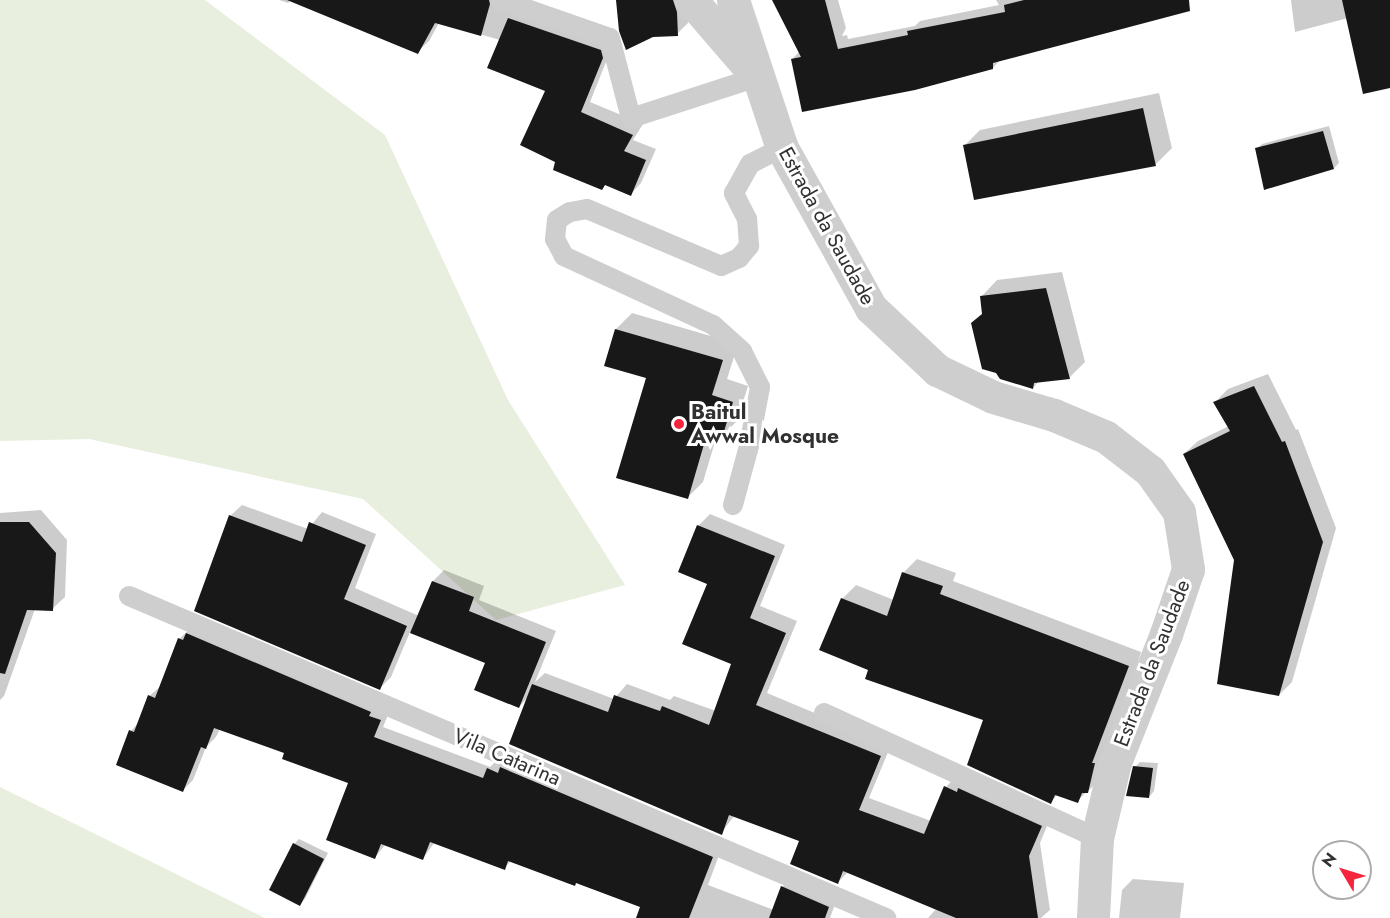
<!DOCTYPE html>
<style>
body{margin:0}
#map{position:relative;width:1390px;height:918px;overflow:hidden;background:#fff;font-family:Jost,sans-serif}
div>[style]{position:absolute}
.green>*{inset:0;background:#e8efde}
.shadow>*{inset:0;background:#0003}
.building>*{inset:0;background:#181818}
.lane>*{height:20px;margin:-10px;padding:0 10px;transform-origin:10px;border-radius:10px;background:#cecece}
.street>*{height:33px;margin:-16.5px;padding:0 16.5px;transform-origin:16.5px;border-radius:16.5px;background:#cecece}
.dots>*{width:16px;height:16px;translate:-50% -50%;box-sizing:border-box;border:3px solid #fff;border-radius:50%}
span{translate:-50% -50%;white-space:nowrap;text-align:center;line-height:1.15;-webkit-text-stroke:6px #fff;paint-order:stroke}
.street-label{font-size:21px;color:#313131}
.poi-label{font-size:21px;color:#313131;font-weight:700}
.left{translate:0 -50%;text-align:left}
.north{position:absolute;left:1312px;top:840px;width:60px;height:60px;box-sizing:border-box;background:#fff;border:2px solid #adadad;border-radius:50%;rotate:308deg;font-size:16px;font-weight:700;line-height:24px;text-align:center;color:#313131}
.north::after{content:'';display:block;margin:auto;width:21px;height:27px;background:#f6253e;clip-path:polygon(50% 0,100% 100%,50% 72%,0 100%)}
</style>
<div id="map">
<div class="green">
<div style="clip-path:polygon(0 0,205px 0,385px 135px,508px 400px,625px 585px,496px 620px,363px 499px,89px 439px,0 441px)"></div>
<div style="clip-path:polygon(0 787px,265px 918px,0 918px)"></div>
</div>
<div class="shadow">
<div style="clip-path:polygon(279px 0,462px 0,439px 23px,429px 41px,417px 52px,290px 1px,288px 3px)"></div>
<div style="clip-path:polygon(478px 0,506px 0,612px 47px,590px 102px,643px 124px,633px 140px,656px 149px,641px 183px,631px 194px,606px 184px,602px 188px,557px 161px,547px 90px,500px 40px,452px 26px)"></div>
<div style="clip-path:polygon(618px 0,687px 0,688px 23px,677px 34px)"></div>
<div style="clip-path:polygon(774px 0,838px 0,846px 28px,842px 36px,847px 35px,848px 39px,915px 26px,920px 21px,999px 5px,996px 0,1185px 0,1000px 60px,993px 68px,792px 59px,800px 51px)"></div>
<div style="clip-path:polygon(1291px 0,1390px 0,1390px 86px,1348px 18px,1295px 32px)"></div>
<div style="clip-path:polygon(1159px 93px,1172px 148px,1156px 164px,975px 198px,964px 146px,980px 130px)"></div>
<div style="clip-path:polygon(1329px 126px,1339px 163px,1334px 168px,1257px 149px,1262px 144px)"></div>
<div style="clip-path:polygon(1062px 272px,1085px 362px,1069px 378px,1039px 381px,1033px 388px,998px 377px,981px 297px,997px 280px)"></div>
<div style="clip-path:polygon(632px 313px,738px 344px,727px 379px,748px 386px,737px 421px,721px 437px,717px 435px,703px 482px,687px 498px,648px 377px,606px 365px,616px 329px)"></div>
<div style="clip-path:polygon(1268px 374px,1296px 430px,1298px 429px,1336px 528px,1292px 682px,1279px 695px,1235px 560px,1184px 454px,1198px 441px,1229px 426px,1215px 402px,1228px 389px)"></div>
<div style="clip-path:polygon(242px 505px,308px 529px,322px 512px,376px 534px,355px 588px,419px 616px,433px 581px,444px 570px,484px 586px,479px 600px,556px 631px,535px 682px,545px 673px,614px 699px,627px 684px,670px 700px,674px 696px,716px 711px,733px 664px,709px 583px,698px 526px,710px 514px,785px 545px,760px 606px,797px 621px,767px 693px,891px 745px,869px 798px,931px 821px,946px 787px,957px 775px,1052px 814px,1040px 843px,1050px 910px,1041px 918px,928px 918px,937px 908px,849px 871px,837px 883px,801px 840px,735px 815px,721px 833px,528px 697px,519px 707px,487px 662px,410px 632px,391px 677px,380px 688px,230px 516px)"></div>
<div style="clip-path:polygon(41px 510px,67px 540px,65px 597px,52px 609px,35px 609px,4px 696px,0 700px,0 513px)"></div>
<div style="clip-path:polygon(917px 559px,956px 573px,953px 581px,1141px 652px,1102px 778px,1077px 801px,1058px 794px,1051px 802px,985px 719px,870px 669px,842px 599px,856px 585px,894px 600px,903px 573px)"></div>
<div style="clip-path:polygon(190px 629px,390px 710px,383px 727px,490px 767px,498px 759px,722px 847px,708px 885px,774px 910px,782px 887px,793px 877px,838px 896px,830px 918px,637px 918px,642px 906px,512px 860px,504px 868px,435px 842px,423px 858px,386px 844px,375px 857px,350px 782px,286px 752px,220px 729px,216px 737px,206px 747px,193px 780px,183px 790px,131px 731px,139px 722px,149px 696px,161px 686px,179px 639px)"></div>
<div style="clip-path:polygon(1140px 762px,1158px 763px,1154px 791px,1149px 797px,1135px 767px)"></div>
<div style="clip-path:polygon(299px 839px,328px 853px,305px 899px,300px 904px,294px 844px)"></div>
<div style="clip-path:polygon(1133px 879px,1184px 883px,1180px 918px,1119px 918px,1122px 890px)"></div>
</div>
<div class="building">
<div style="clip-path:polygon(287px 0,489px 0,490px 4px,481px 36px,435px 23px,418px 54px)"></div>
<div style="clip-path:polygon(616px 0,673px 0,677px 12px,678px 36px,653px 37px,626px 50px,619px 31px)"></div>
<div style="clip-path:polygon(772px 0,825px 0,838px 49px,908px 35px,907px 31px,1005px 12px,1004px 5px,1024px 0,1189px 0,1190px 11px,993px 63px,993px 69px,915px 90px,802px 112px,791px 59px,801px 57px)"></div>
<div style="clip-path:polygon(1342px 0,1390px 0,1390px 88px,1363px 94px)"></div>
<div style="clip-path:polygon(508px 18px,601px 50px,603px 58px,581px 112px,633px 135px,624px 151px,646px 160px,631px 196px,605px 185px,602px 190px,553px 170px,555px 162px,520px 145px,545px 91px,487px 68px)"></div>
<div style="clip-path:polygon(1143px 108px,1156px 166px,974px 200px,963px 145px)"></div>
<div style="clip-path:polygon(1323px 131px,1334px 169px,1264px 190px,1255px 148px)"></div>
<div style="clip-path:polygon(1046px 288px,1070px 379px,1034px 383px,1033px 389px,1000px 379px,996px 373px,982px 369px,971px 323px,982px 314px,980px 296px)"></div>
<div style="clip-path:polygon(615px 329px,723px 360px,712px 395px,733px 402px,722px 438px,707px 434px,688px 499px,616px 478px,646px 378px,604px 366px)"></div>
<div style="clip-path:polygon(1254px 386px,1282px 442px,1285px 441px,1323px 542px,1279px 696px,1217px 684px,1234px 560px,1183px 454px,1230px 431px,1213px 402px)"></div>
<div style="clip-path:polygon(229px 515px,302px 542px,309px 522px,366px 545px,344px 599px,407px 626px,380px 690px,194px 611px)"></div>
<div style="clip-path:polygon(0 522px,29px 522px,56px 553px,53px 611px,27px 610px,5px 674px,0 673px)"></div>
<div style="clip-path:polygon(697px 525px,775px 556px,750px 618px,786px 633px,756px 705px,881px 756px,859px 810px,924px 834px,944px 786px,957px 792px,958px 788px,1042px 826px,1029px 856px,1038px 918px,956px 918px,843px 871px,838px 884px,790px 864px,799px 841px,729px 815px,722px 835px,509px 744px,532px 684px,608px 712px,614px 695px,660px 711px,662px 706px,709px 725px,731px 664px,682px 644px,707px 584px,678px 572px)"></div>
<div style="clip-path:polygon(902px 572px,943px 586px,940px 594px,1129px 666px,1092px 763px,1095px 763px,1088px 793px,1082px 793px,1078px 803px,1055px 795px,1051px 804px,967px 765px,983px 720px,865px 679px,868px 670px,819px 650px,841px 598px,887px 616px)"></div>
<div style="clip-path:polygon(432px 581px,474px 597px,469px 611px,546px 642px,519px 708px,474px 690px,485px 663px,410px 633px)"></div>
<div style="clip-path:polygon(186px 633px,371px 712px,369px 716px,381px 720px,374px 737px,483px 778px,487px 768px,498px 773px,500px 767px,713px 857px,689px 918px,636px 918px,640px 907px,576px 883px,575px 886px,508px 861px,505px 870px,430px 842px,423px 860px,381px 844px,375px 859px,326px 840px,348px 783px,282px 759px,284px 753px,214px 728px,206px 749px,201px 747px,183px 792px,116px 765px,129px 730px,134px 732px,148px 695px,155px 698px,178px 638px,183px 640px)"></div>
<div style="clip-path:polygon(1133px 766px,1153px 768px,1149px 798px,1126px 796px)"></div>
<div style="clip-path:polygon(293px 843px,324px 859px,300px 906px,269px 890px)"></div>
<div style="clip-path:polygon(781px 886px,829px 907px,825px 918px,769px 918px)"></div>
</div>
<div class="lane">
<div style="left:501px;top:0;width:115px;rotate:19.2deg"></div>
<div style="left:610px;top:38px;width:83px;rotate:75.3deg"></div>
<div style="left:631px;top:118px;width:133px;rotate:-18deg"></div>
<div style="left:733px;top:505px;width:61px;rotate:-74.8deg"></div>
<div style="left:749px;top:446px;width:60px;rotate:-79.4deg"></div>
<div style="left:760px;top:387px;width:40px;rotate:-116.6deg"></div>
<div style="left:742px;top:351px;width:39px;rotate:-138deg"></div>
<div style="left:713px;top:325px;width:164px;rotate:-155.2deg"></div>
<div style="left:564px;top:256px;width:19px;rotate:-118deg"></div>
<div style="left:555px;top:239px;width:19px;rotate:-84deg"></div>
<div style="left:557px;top:220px;width:15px;rotate:-32deg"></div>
<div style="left:570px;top:212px;width:17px;rotate:-10deg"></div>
<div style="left:587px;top:209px;width:146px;rotate:23deg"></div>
<div style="left:721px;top:266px;width:20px;rotate:-24deg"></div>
<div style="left:739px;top:258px;width:16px;rotate:-50deg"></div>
<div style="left:749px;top:246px;width:27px;rotate:-94deg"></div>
<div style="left:747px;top:219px;width:29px;rotate:-117deg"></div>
<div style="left:734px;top:193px;width:33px;rotate:-61deg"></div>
<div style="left:750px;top:164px;width:36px;rotate:-27deg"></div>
<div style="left:129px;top:596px;width:823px;rotate:23.04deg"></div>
<div style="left:824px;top:713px;width:300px;rotate:24.6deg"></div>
</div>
<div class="street">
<div style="left:691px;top:0;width:87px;rotate:49.2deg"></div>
<div style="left:733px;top:0;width:156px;rotate:71.7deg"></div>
<div style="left:782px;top:148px;width:183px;rotate:60.9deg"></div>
<div style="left:871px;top:308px;width:91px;rotate:43.2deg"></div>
<div style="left:937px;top:370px;width:62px;rotate:25.7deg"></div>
<div style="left:993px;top:397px;width:64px;rotate:16.4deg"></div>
<div style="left:1054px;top:415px;width:56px;rotate:22.9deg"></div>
<div style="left:1106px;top:437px;width:56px;rotate:37.7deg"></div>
<div style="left:1150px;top:471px;width:50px;rotate:54.7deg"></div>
<div style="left:1179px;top:512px;width:58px;rotate:81deg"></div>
<div style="left:1188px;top:569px;width:69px;rotate:108.7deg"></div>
<div style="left:1166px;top:634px;width:138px;rotate:111.7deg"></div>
<div style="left:1115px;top:762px;width:78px;rotate:103.3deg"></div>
<div style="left:1097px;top:838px;width:80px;rotate:92.9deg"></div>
</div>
<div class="dots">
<div style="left:679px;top:424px;background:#f6253e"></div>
</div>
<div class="street-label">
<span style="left:827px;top:226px;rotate:61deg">Estrada da Saudade</span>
<span style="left:1152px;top:663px;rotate:-69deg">Estrada da Saudade</span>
<span style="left:507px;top:757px;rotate:23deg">Vila Catarina</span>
</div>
<div class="poi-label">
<span class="left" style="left:691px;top:424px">Baitul<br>Awwal Mosque</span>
</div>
<div class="north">N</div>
</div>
